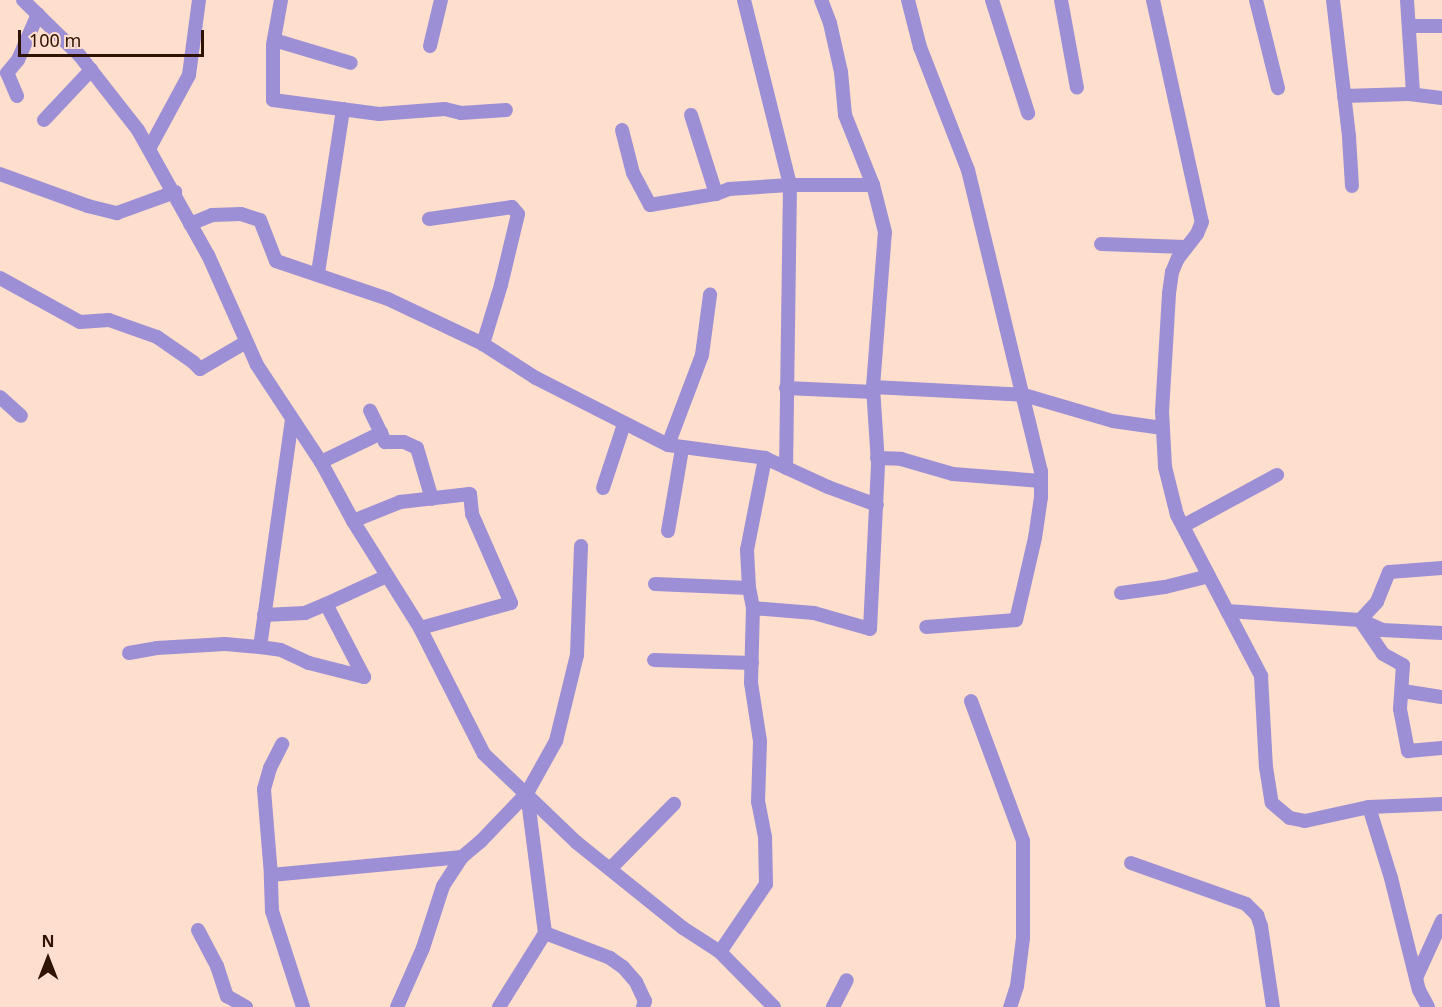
<!DOCTYPE html>
<style>
body{margin:0}
#map{position:relative;width:1442px;height:1007px;overflow:hidden;background:#fedecc;font-family:"Noto Sans",sans-serif}
div>[style]{position:absolute}
.minor>*{height:14px;margin:-7px;padding:0 7px;transform-origin:7px;border-radius:7px;background:#9c8fd5}
span{translate:-50% -50%;white-space:nowrap;text-align:center;line-height:1.15;-webkit-text-stroke:5px #fedecc;paint-order:stroke}
.north{position:absolute;left:18px;top:929px;width:60px;height:60px;-webkit-text-stroke:4px #fedecc;paint-order:stroke;rotate:0deg;font-size:16px;font-weight:700;line-height:24px;text-align:center;color:#2f1302}
.north::after{content:'';display:block;margin:auto;width:21px;height:27px;background:#2f1302;clip-path:polygon(50% 0,100% 100%,50% 72%,0 100%)}
.scale{position:absolute;left:18px;top:30px;width:186px;height:27px;box-sizing:border-box;border:3px solid #2f1302;border-top:0;padding-left:8px;font-size:18px;line-height:21px;white-space:nowrap;color:#2f1302;-webkit-text-stroke:4px #fedecc;paint-order:stroke}
</style>
<div id="map">
<div class="minor">
<div style="left:23px;top:0;width:80px;rotate:44.5deg"></div>
<div style="left:80px;top:56px;width:94px;rotate:51.9deg"></div>
<div style="left:138px;top:130px;width:143px;rotate:60.8deg"></div>
<div style="left:208px;top:255px;width:120px;rotate:66deg"></div>
<div style="left:257px;top:365px;width:116px;rotate:56.6deg"></div>
<div style="left:321px;top:462px;width:67px;rotate:61.5deg"></div>
<div style="left:353px;top:521px;width:126px;rotate:57.9deg"></div>
<div style="left:420px;top:628px;width:141px;rotate:63.1deg"></div>
<div style="left:484px;top:754px;width:127px;rotate:43.7deg"></div>
<div style="left:576px;top:842px;width:137px;rotate:38.8deg"></div>
<div style="left:683px;top:928px;width:44px;rotate:33deg"></div>
<div style="left:720px;top:952px;width:77px;rotate:45.5deg"></div>
<div style="left:281px;top:0;width:46px;rotate:100.1deg"></div>
<div style="left:273px;top:45px;width:55px;rotate:90deg"></div>
<div style="left:273px;top:100px;width:107px;rotate:7.5deg"></div>
<div style="left:379px;top:114px;width:66px;rotate:-4.3deg"></div>
<div style="left:445px;top:109px;width:16px;rotate:14deg"></div>
<div style="left:461px;top:113px;width:45px;rotate:-3.8deg"></div>
<div style="left:744px;top:0;width:191px;rotate:76deg"></div>
<div style="left:790px;top:185px;width:283px;rotate:90.8deg"></div>
<div style="left:908px;top:0;width:49px;rotate:75.7deg"></div>
<div style="left:920px;top:47px;width:132px;rotate:68.7deg"></div>
<div style="left:968px;top:170px;width:310px;rotate:76.4deg"></div>
<div style="left:1041px;top:471px;width:26px;rotate:90deg"></div>
<div style="left:1041px;top:497px;width:41px;rotate:98.3deg"></div>
<div style="left:1035px;top:538px;width:84px;rotate:103deg"></div>
<div style="left:1016px;top:620px;width:90px;rotate:175.6deg"></div>
<div style="left:992px;top:0;width:119px;rotate:72.3deg"></div>
<div style="left:1061px;top:0;width:89px;rotate:79.7deg"></div>
<div style="left:1153px;top:0;width:227px;rotate:77.6deg"></div>
<div style="left:1202px;top:222px;width:13px;rotate:113deg"></div>
<div style="left:1197px;top:234px;width:31px;rotate:128deg"></div>
<div style="left:1178px;top:258px;width:15px;rotate:113deg"></div>
<div style="left:1172px;top:272px;width:22px;rotate:98deg"></div>
<div style="left:1169px;top:294px;width:117px;rotate:93.4deg"></div>
<div style="left:1162px;top:411px;width:56px;rotate:86.9deg"></div>
<div style="left:1165px;top:467px;width:49px;rotate:76deg"></div>
<div style="left:1177px;top:515px;width:182px;rotate:62.4deg"></div>
<div style="left:1261px;top:676px;width:91px;rotate:86.9deg"></div>
<div style="left:1266px;top:767px;width:36px;rotate:81deg"></div>
<div style="left:1272px;top:803px;width:23px;rotate:40deg"></div>
<div style="left:1290px;top:818px;width:15px;rotate:11deg"></div>
<div style="left:1305px;top:821px;width:66px;rotate:-12.3deg"></div>
<div style="left:1369px;top:807px;width:74px;rotate:72.8deg"></div>
<div style="left:1391px;top:878px;width:115px;rotate:76deg"></div>
<div style="left:1419px;top:990px;width:19px;rotate:62deg"></div>
<div style="left:1256px;top:0;width:91px;rotate:76deg"></div>
<div style="left:1333px;top:0;width:138px;rotate:83.3deg"></div>
<div style="left:1349px;top:137px;width:49px;rotate:86.5deg"></div>
<div style="left:1407px;top:0;width:94px;rotate:86.3deg"></div>
<div style="left:1409px;top:26px;width:33px"></div>
<div style="left:274px;top:40px;width:80px;rotate:16.6deg"></div>
<div style="left:430px;top:46px;width:47px;rotate:-76.6deg"></div>
<div style="left:17px;top:96px;width:25px;rotate:-113deg"></div>
<div style="left:7px;top:73px;width:17px;rotate:-50deg"></div>
<div style="left:18px;top:60px;width:50px;rotate:-66.5deg"></div>
<div style="left:1344px;top:96px;width:65px;rotate:-1.8deg"></div>
<div style="left:1409px;top:94px;width:33px;rotate:7deg"></div>
<div style="left:691px;top:115px;width:83px;rotate:72.4deg"></div>
<div style="left:44px;top:120px;width:69px;rotate:-46.8deg"></div>
<div style="left:622px;top:130px;width:44px;rotate:75.7deg"></div>
<div style="left:633px;top:173px;width:36px;rotate:62deg"></div>
<div style="left:650px;top:205px;width:67px;rotate:-9.5deg"></div>
<div style="left:716px;top:194px;width:14px;rotate:-21deg"></div>
<div style="left:729px;top:189px;width:61px;rotate:-3.8deg"></div>
<div style="left:790px;top:185px;width:83px"></div>
<div style="left:149px;top:149px;width:84px;rotate:-61.6deg"></div>
<div style="left:189px;top:75px;width:76px;rotate:-82.4deg"></div>
<div style="left:0;top:174px;width:94px;rotate:20deg"></div>
<div style="left:88px;top:206px;width:30px;rotate:14deg"></div>
<div style="left:117px;top:213px;width:62px;rotate:-19.9deg"></div>
<div style="left:429px;top:219px;width:84px;rotate:-8.2deg"></div>
<div style="left:512px;top:207px;width:9px;rotate:49deg"></div>
<div style="left:518px;top:214px;width:73px;rotate:103.5deg"></div>
<div style="left:501px;top:285px;width:62px;rotate:107deg"></div>
<div style="left:190px;top:224px;width:24px;rotate:-22deg"></div>
<div style="left:212px;top:215px;width:29px;rotate:-2deg"></div>
<div style="left:241px;top:214px;width:20px;rotate:18deg"></div>
<div style="left:260px;top:220px;width:44px;rotate:68.7deg"></div>
<div style="left:276px;top:261px;width:118px;rotate:18.7deg"></div>
<div style="left:388px;top:299px;width:105px;rotate:25.3deg"></div>
<div style="left:483px;top:344px;width:63px;rotate:32.7deg"></div>
<div style="left:536px;top:378px;width:148px;rotate:26.9deg"></div>
<div style="left:668px;top:445px;width:98px;rotate:7.6deg"></div>
<div style="left:765px;top:458px;width:69px;rotate:24.7deg"></div>
<div style="left:828px;top:487px;width:52px;rotate:20.2deg"></div>
<div style="left:1101px;top:244px;width:84px;rotate:2deg"></div>
<div style="left:318px;top:273px;width:166px;rotate:-81.3deg"></div>
<div style="left:0;top:278px;width:91px;rotate:28.8deg"></div>
<div style="left:80px;top:322px;width:29px;rotate:-4deg"></div>
<div style="left:109px;top:320px;width:51px;rotate:19.5deg"></div>
<div style="left:157px;top:337px;width:44px;rotate:34.8deg"></div>
<div style="left:193px;top:362px;width:10px;rotate:45deg"></div>
<div style="left:200px;top:369px;width:53px;rotate:-30.4deg"></div>
<div style="left:873px;top:387px;width:151px;rotate:3deg"></div>
<div style="left:1024px;top:395px;width:93px;rotate:16.3deg"></div>
<div style="left:1113px;top:421px;width:50px;rotate:8deg"></div>
<div style="left:786px;top:388px;width:88px;rotate:2.6deg"></div>
<div style="left:0;top:397px;width:28px;rotate:42deg"></div>
<div style="left:381px;top:433px;width:10px;rotate:66deg"></div>
<div style="left:385px;top:442px;width:19px"></div>
<div style="left:404px;top:442px;width:14px;rotate:25deg"></div>
<div style="left:417px;top:448px;width:53px;rotate:73.6deg"></div>
<div style="left:668px;top:445px;width:96px;rotate:-69.3deg"></div>
<div style="left:702px;top:355px;width:61px;rotate:-82.4deg"></div>
<div style="left:877px;top:458px;width:24px;rotate:2deg"></div>
<div style="left:901px;top:459px;width:54px;rotate:16.1deg"></div>
<div style="left:953px;top:474px;width:88px;rotate:4.5deg"></div>
<div style="left:321px;top:462px;width:67px;rotate:-25.8deg"></div>
<div style="left:381px;top:433px;width:25px;rotate:-116deg"></div>
<div style="left:603px;top:488px;width:67px;rotate:-71.8deg"></div>
<div style="left:353px;top:521px;width:51px;rotate:-22deg"></div>
<div style="left:400px;top:502px;width:70px;rotate:-6.5deg"></div>
<div style="left:470px;top:494px;width:20px;rotate:84deg"></div>
<div style="left:472px;top:514px;width:97px;rotate:66.3deg"></div>
<div style="left:511px;top:603px;width:94px;rotate:164.6deg"></div>
<div style="left:1183px;top:526px;width:107px;rotate:-28.5deg"></div>
<div style="left:668px;top:531px;width:83px;rotate:-80.3deg"></div>
<div style="left:1442px;top:568px;width:53px;rotate:175.7deg"></div>
<div style="left:1389px;top:572px;width:32px;rotate:112deg"></div>
<div style="left:1377px;top:602px;width:25px;rotate:133deg"></div>
<div style="left:1360px;top:620px;width:24px;rotate:24deg"></div>
<div style="left:1382px;top:630px;width:60px;rotate:2.9deg"></div>
<div style="left:655px;top:584px;width:94px;rotate:2.4deg"></div>
<div style="left:1121px;top:593px;width:44px;rotate:-7.8deg"></div>
<div style="left:1165px;top:587px;width:45px;rotate:-14deg"></div>
<div style="left:753px;top:608px;width:61px;rotate:4.7deg"></div>
<div style="left:814px;top:613px;width:58px;rotate:15.9deg"></div>
<div style="left:870px;top:629px;width:166px;rotate:-87.2deg"></div>
<div style="left:878px;top:463px;width:76px;rotate:-93.8deg"></div>
<div style="left:873px;top:387px;width:155px;rotate:-85.6deg"></div>
<div style="left:885px;top:232px;width:49px;rotate:-104.3deg"></div>
<div style="left:873px;top:185px;width:75px;rotate:-111.8deg"></div>
<div style="left:845px;top:115px;width:43px;rotate:-95.3deg"></div>
<div style="left:841px;top:72px;width:50px;rotate:-102.7deg"></div>
<div style="left:830px;top:23px;width:25px;rotate:-111deg"></div>
<div style="left:1227px;top:611px;width:133px;rotate:3.9deg"></div>
<div style="left:1360px;top:620px;width:41px;rotate:55.9deg"></div>
<div style="left:1383px;top:654px;width:23px;rotate:29deg"></div>
<div style="left:1403px;top:665px;width:44px;rotate:93.9deg"></div>
<div style="left:1400px;top:709px;width:43px;rotate:79.2deg"></div>
<div style="left:1408px;top:751px;width:34px;rotate:-5deg"></div>
<div style="left:264px;top:615px;width:41px;rotate:-2.8deg"></div>
<div style="left:305px;top:613px;width:23px;rotate:-23deg"></div>
<div style="left:260px;top:647px;width:21px;rotate:8deg"></div>
<div style="left:281px;top:650px;width:31px;rotate:25deg"></div>
<div style="left:309px;top:663px;width:57px;rotate:14.3deg"></div>
<div style="left:129px;top:653px;width:28px;rotate:-10deg"></div>
<div style="left:157px;top:648px;width:68px;rotate:-3.4deg"></div>
<div style="left:225px;top:644px;width:35px;rotate:5deg"></div>
<div style="left:260px;top:647px;width:229px;rotate:-82deg"></div>
<div style="left:654px;top:660px;width:98px;rotate:1.8deg"></div>
<div style="left:364px;top:677px;width:82px;rotate:-117.5deg"></div>
<div style="left:326px;top:604px;width:67px;rotate:-24.7deg"></div>
<div style="left:1403px;top:691px;width:39px;rotate:9deg"></div>
<div style="left:971px;top:701px;width:149px;rotate:69.6deg"></div>
<div style="left:1023px;top:841px;width:97px;rotate:90deg"></div>
<div style="left:1023px;top:938px;width:48px;rotate:97.1deg"></div>
<div style="left:1017px;top:986px;width:22px;rotate:108deg"></div>
<div style="left:1369px;top:807px;width:73px;rotate:-2.4deg"></div>
<div style="left:1131px;top:863px;width:122px;rotate:19.6deg"></div>
<div style="left:1246px;top:904px;width:16px;rotate:45deg"></div>
<div style="left:1257px;top:915px;width:12px;rotate:70deg"></div>
<div style="left:1261px;top:926px;width:82px;rotate:81.6deg"></div>
<div style="left:611px;top:868px;width:90px;rotate:-45.5deg"></div>
<div style="left:271px;top:875px;width:86px;rotate:-94.7deg"></div>
<div style="left:264px;top:789px;width:22px;rotate:-74deg"></div>
<div style="left:270px;top:768px;width:27px;rotate:-63deg"></div>
<div style="left:198px;top:930px;width:41px;rotate:62.2deg"></div>
<div style="left:217px;top:966px;width:32px;rotate:72deg"></div>
<div style="left:227px;top:996px;width:22px;rotate:30deg"></div>
<div style="left:545px;top:933px;width:70px;rotate:21deg"></div>
<div style="left:610px;top:958px;width:16px;rotate:35deg"></div>
<div style="left:623px;top:967px;width:20px;rotate:49deg"></div>
<div style="left:636px;top:982px;width:21px;rotate:65deg"></div>
<div style="left:645px;top:1001px;width:6px;rotate:108deg"></div>
<div style="left:720px;top:952px;width:82px;rotate:-55.9deg"></div>
<div style="left:766px;top:884px;width:47px;rotate:-91.2deg"></div>
<div style="left:765px;top:837px;width:36px;rotate:-101deg"></div>
<div style="left:758px;top:802px;width:61px;rotate:-88.1deg"></div>
<div style="left:760px;top:741px;width:59px;rotate:-98.8deg"></div>
<div style="left:751px;top:683px;width:75px;rotate:-88.5deg"></div>
<div style="left:753px;top:608px;width:20px;rotate:-101deg"></div>
<div style="left:749px;top:588px;width:38px;rotate:-93deg"></div>
<div style="left:747px;top:550px;width:94px;rotate:-78.9deg"></div>
<div style="left:1416px;top:978px;width:63px;rotate:-65.5deg"></div>
<div style="left:303px;top:1007px;width:101px;rotate:-107.9deg"></div>
<div style="left:272px;top:911px;width:36px;rotate:-92deg"></div>
<div style="left:271px;top:875px;width:192px;rotate:-5.4deg"></div>
<div style="left:397px;top:1007px;width:64px;rotate:-66.2deg"></div>
<div style="left:423px;top:948px;width:65px;rotate:-72.1deg"></div>
<div style="left:443px;top:886px;width:35px;rotate:-57deg"></div>
<div style="left:462px;top:857px;width:25px;rotate:-40deg"></div>
<div style="left:481px;top:841px;width:66px;rotate:-46.2deg"></div>
<div style="left:527px;top:793px;width:60px;rotate:-60.9deg"></div>
<div style="left:556px;top:741px;width:89px;rotate:-76.3deg"></div>
<div style="left:577px;top:655px;width:109px;rotate:-87.9deg"></div>
<div style="left:499px;top:1007px;width:87px;rotate:-58.1deg"></div>
<div style="left:545px;top:933px;width:141px;rotate:-97.3deg"></div>
<div style="left:833px;top:1007px;width:30px;rotate:-63deg"></div>
</div>
<div class="north">N</div>
<div class="scale">100 m</div>
</div>
